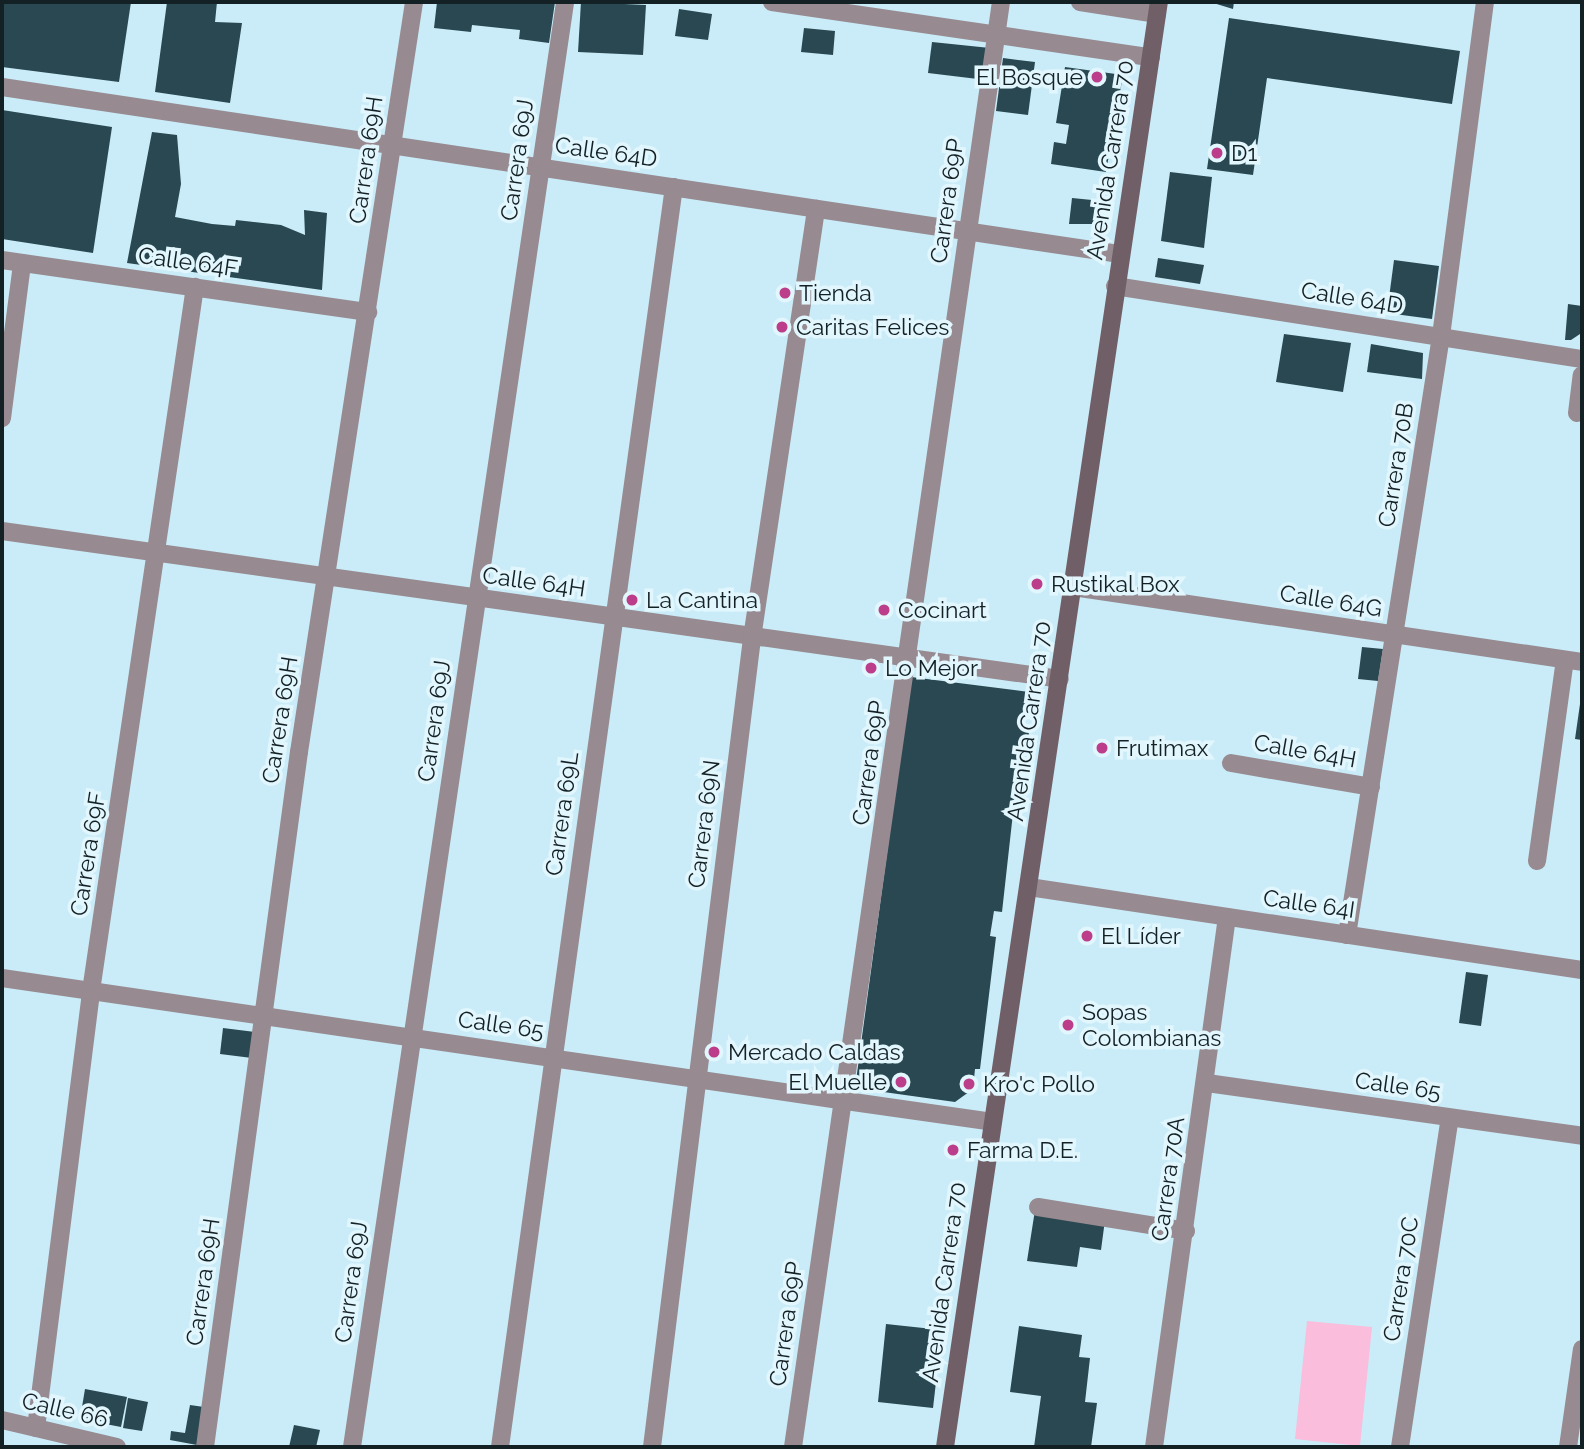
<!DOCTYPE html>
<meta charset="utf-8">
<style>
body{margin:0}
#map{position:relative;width:1584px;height:1449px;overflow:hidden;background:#c9ecf8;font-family:Raleway,sans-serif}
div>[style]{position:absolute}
.green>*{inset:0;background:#fabddb}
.building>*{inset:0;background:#294851}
.pedestrian>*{height:18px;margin:-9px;padding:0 9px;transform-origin:9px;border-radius:9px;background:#978a90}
.minor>*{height:18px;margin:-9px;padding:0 9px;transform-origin:9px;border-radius:9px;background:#978a90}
.tertiary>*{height:18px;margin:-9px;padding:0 9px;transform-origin:9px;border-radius:9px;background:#978a90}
.secondary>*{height:18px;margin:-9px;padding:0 9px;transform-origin:9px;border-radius:9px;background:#715f68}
.dots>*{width:19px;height:19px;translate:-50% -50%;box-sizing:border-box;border:4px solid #e2f6fd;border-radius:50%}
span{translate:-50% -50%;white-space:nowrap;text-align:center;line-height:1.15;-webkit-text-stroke:7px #e2f6fd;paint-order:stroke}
.poi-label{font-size:23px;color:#132024}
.right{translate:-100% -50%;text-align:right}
.left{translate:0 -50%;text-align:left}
.street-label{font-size:23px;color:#132024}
.frame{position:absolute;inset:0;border:4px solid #132024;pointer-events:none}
</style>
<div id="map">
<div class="green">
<div style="clip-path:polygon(1307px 1321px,1372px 1327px,1360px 1446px,1295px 1439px)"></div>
</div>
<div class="building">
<div style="clip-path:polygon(2px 2px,131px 2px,119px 82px,2px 67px)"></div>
<div style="clip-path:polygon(167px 2px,217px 2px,215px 22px,242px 23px,230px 103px,155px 92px)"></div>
<div style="clip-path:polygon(437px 2px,555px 2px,549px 43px,519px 39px,520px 30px,472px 25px,471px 32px,434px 28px)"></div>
<div style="clip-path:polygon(581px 2px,646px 5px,643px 55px,578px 52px)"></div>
<div style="clip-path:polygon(1210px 2px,1234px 2px,1233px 9px)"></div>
<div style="clip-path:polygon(679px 9px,712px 14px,708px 40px,675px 36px)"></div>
<div style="clip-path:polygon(1229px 18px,1460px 51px,1452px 104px,1267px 78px,1253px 175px,1207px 169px)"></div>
<div style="clip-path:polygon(804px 28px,835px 31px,833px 55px,801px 52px)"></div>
<div style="clip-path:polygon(932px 42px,990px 48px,986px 80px,928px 73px)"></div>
<div style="clip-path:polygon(1003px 58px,1035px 62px,1028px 115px,996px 111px)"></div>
<div style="clip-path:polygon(1065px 67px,1123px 75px,1106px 172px,1051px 164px,1054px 142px,1066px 144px,1069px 125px,1056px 123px)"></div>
<div style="clip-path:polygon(2px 110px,112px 127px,93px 253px,2px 239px)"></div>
<div style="clip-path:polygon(152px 132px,177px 135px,181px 184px,175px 217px,212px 224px,235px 226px,236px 220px,281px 225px,305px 235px,304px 210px,327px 213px,322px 290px,127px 263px)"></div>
<div style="clip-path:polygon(1170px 172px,1212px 177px,1204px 248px,1161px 241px)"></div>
<div style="clip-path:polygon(1072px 198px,1102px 201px,1098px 224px,1069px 224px)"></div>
<div style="clip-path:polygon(1158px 258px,1204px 265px,1200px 284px,1155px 277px)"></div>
<div style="clip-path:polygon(1394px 260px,1439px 266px,1432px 319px,1387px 313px)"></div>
<div style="clip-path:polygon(1568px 304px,1582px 306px,1580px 334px,1571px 340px,1565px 340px)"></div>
<div style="clip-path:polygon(1284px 334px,1351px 343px,1343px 392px,1276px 382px)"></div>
<div style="clip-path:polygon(1371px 344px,1423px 353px,1422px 379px,1367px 372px)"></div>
<div style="clip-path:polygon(1362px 647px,1383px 649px,1378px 681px,1358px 679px)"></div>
<div style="clip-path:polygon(911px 677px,1029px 692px,1024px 725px,1030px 726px,1026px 751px,1020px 750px,1002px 912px,994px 911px,990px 936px,996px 937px,980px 1069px,975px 1069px,973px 1089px,955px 1102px,855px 1088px)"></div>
<div style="clip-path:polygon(1581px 697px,1582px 697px,1582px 740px,1575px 739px)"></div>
<div style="clip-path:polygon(1466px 972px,1488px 975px,1481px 1026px,1459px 1023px)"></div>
<div style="clip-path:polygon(223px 1028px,255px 1032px,252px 1058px,220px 1054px)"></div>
<div style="clip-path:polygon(1035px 1210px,1105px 1220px,1101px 1250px,1080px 1247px,1077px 1267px,1027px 1261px)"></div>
<div style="clip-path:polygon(886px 1324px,942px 1330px,933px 1408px,878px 1402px)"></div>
<div style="clip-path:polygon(1019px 1326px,1082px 1335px,1079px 1357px,1090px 1358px,1085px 1402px,1097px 1403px,1091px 1447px,1034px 1447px,1041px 1396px,1010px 1392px)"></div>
<div style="clip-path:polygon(85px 1389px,127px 1397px,121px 1427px,80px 1419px)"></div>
<div style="clip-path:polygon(128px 1398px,148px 1402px,142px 1431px,123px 1428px)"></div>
<div style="clip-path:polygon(190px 1405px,204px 1407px,197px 1445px,170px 1440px,171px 1431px,185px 1433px)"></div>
<div style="clip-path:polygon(294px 1425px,320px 1430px,316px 1447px,289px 1447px)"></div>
</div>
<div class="pedestrian">
<div style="left:846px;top:1101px;width:148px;rotate:8.1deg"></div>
</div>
<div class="minor">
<div style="left:2px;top:87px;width:1129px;rotate:8.5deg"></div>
<div style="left:2px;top:260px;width:370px;rotate:8.1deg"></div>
<div style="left:1115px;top:286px;width:473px;rotate:8.9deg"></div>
<div style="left:1577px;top:413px;width:38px;rotate:-83deg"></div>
<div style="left:2px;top:418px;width:156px;rotate:-82.6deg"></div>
<div style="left:2px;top:531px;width:1068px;rotate:7.96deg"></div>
<div style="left:1073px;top:587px;width:514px;rotate:8.38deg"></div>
<div style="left:1231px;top:763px;width:142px;rotate:9.7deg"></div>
<div style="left:1537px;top:861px;width:203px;rotate:-82.1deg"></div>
<div style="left:1347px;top:935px;width:606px;rotate:-81.08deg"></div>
<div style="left:1441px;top:336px;width:337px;rotate:-82.5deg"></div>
<div style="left:2px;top:978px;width:853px;rotate:8.29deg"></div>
<div style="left:1207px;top:1083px;width:379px;rotate:8deg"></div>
<div style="left:1038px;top:1207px;width:150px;rotate:9.2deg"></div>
<div style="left:36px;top:1428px;width:440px;rotate:-82.8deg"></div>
<div style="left:91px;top:991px;width:712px;rotate:-81.6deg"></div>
<div style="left:205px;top:1447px;width:701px;rotate:-82.3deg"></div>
<div style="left:299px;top:752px;width:759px;rotate:-81.28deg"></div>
<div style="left:352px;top:1447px;width:1461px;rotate:-81.61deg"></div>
<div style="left:500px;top:1447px;width:1272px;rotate:-82.14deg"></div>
<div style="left:652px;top:1447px;width:815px;rotate:-82.95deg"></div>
<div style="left:752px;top:638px;width:434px;rotate:-81.5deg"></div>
<div style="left:793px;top:1447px;width:1460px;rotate:-81.81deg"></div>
<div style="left:1154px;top:1447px;width:535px;rotate:-82.16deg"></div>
<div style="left:1400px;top:1447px;width:333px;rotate:-81.4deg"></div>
<div style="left:1568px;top:1447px;width:99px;rotate:-81.9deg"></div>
</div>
<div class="tertiary">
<div style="left:772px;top:2px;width:383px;rotate:8.3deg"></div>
<div style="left:1080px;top:2px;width:78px;rotate:8.9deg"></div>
<div style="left:1029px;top:887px;width:559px;rotate:8.54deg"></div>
<div style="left:2px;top:1420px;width:118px;rotate:13.2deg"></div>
</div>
<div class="secondary">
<div style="left:945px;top:1447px;width:1461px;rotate:-81.58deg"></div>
</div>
<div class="dots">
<div style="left:1097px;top:77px;background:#bc3d89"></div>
<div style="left:1217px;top:153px;background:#bc3d89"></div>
<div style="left:785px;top:293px;background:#bc3d89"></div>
<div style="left:782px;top:327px;background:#bc3d89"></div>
<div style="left:1037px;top:584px;background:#bc3d89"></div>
<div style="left:632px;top:600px;background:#bc3d89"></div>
<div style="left:884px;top:610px;background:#bc3d89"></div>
<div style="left:871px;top:668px;background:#bc3d89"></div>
<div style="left:1102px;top:748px;background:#bc3d89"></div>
<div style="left:1087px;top:936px;background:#bc3d89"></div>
<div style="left:1068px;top:1025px;background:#bc3d89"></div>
<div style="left:714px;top:1052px;background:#bc3d89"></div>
<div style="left:901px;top:1082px;background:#bc3d89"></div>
<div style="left:969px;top:1084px;background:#bc3d89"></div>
<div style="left:953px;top:1150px;background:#bc3d89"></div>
</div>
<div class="poi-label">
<span class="right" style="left:1083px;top:77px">El Bosque</span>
<span class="left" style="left:1231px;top:153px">D1</span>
<span class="left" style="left:799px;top:293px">Tienda</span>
<span class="left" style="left:796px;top:327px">Caritas Felices</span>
<span class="left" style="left:1051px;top:584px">Rustikal Box</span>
<span class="left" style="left:646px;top:600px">La Cantina</span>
<span class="left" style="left:898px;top:610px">Cocinart</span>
<span class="left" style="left:885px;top:668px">Lo Mejor</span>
<span class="left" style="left:1116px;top:748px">Frutimax</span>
<span class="left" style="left:1101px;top:936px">El Líder</span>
<span class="left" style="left:1082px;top:1025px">Sopas<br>Colombianas</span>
<span class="left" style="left:728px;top:1052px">Mercado Caldas</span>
<span class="right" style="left:887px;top:1082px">El Muelle</span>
<span class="left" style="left:983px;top:1084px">Kro'c Pollo</span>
<span class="left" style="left:967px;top:1150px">Farma D.E.</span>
</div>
<div class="street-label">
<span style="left:606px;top:152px;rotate:8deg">Calle 64D</span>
<span style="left:366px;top:160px;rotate:-82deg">Carrera 69H</span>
<span style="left:517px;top:160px;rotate:-82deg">Carrera 69J</span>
<span style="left:1110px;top:160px;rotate:-81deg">Avenida Carrera 70</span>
<span style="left:947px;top:201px;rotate:-82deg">Carrera 69P</span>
<span style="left:188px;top:262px;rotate:8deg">Calle 64F</span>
<span style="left:1352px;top:298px;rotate:9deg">Calle 64D</span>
<span style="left:1396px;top:465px;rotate:-81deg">Carrera 70B</span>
<span style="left:534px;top:582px;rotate:8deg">Calle 64H</span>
<span style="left:1331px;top:601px;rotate:9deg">Calle 64G</span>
<span style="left:280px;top:720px;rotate:-81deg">Carrera 69H</span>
<span style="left:434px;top:721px;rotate:-82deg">Carrera 69J</span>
<span style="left:1029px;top:721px;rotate:-82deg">Avenida Carrera 70</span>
<span style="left:1305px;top:751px;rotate:10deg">Calle 64H</span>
<span style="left:869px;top:763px;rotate:-82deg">Carrera 69P</span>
<span style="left:562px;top:814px;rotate:-82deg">Carrera 69L</span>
<span style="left:704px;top:824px;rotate:-83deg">Carrera 69N</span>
<span style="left:88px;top:854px;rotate:-81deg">Carrera 69F</span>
<span style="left:1309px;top:904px;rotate:8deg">Calle 64I</span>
<span style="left:501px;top:1025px;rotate:8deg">Calle 65</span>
<span style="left:1398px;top:1086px;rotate:8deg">Calle 65</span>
<span style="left:1168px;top:1179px;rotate:-82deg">Carrera 70A</span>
<span style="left:1401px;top:1279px;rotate:-81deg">Carrera 70C</span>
<span style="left:203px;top:1282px;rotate:-82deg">Carrera 69H</span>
<span style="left:351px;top:1282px;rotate:-82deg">Carrera 69J</span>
<span style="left:944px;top:1282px;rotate:-82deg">Avenida Carrera 70</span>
<span style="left:786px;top:1324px;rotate:-82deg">Carrera 69P</span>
<span style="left:65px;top:1410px;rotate:13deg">Calle 66</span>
</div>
<div class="frame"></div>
</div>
